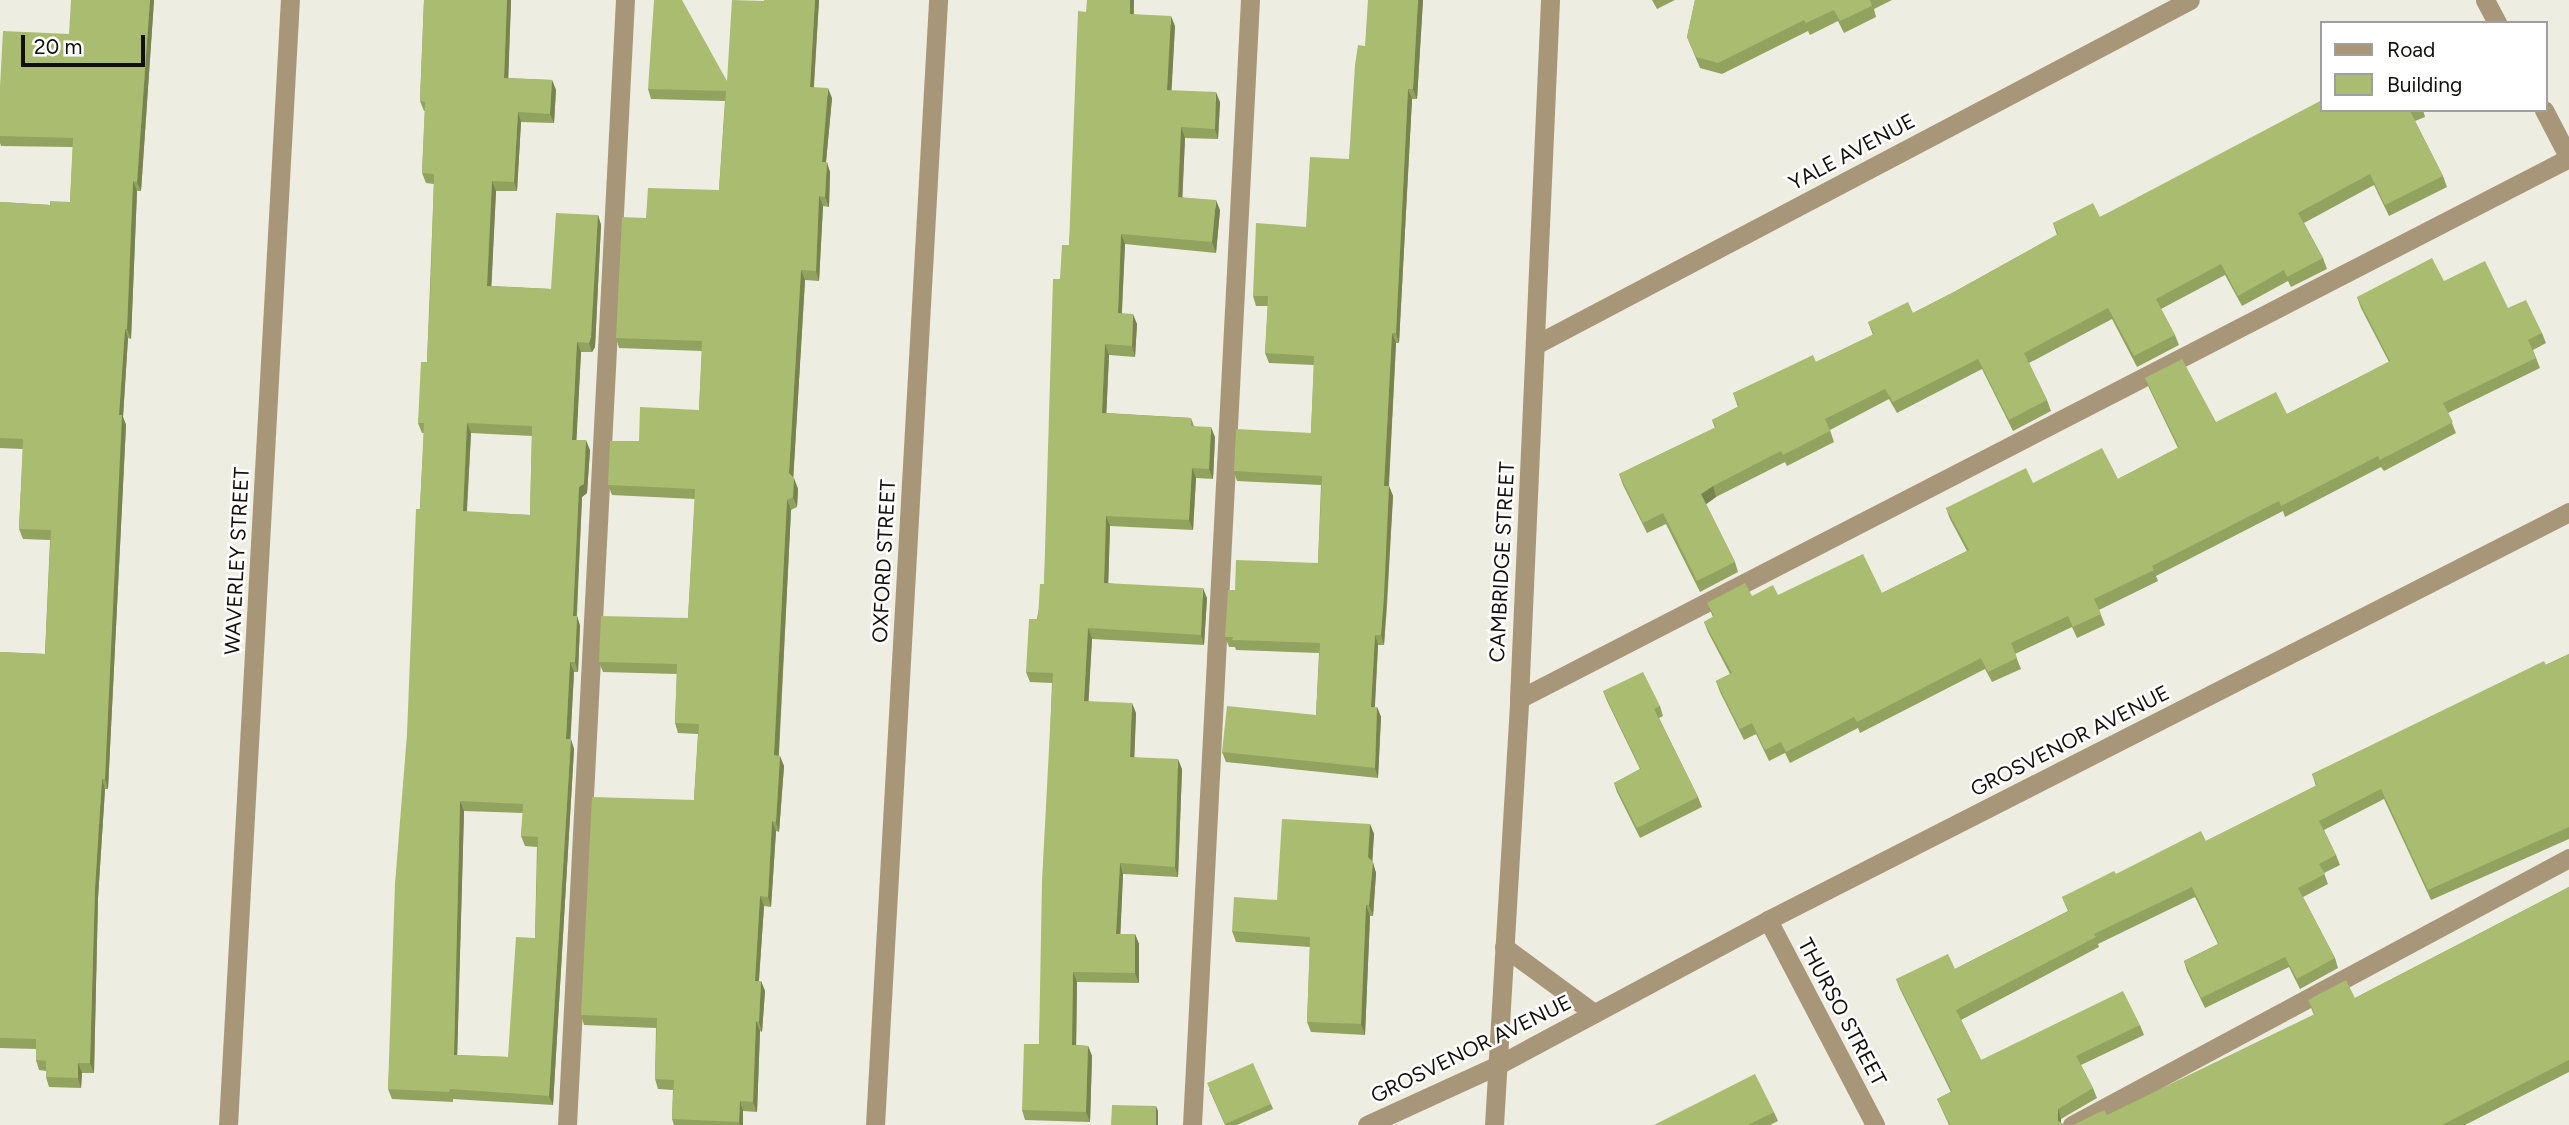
<!DOCTYPE html>
<style>
body{margin:0}
#map{position:relative;width:2569px;height:1125px;overflow:hidden;background:#eeede1;font-family:Figtree,sans-serif}
div>[style]{position:absolute}
.service>*{height:19px;margin:-9.5px;padding:0 9.5px;transform-origin:9.5px;border-radius:9.5px;background:#a79778}
.minor>*{height:19px;margin:-9.5px;padding:0 9.5px;transform-origin:9.5px;border-radius:9.5px;background:#a79778}
.wall>*{inset:0;background:#92a25f}
.shaded-wall>*{inset:0;background:#77844e}
.building>*{inset:0;background:#aabc6f}
span{translate:-50% -50%;white-space:nowrap;text-align:center;line-height:1.15;-webkit-text-stroke:5px #fff;paint-order:stroke}
.street-label{font-size:21px;color:#11100c}
.legend{position:absolute;left:2320px;top:21px;width:228px;height:91px;box-sizing:border-box;background:#fff;border:2px solid #a09f9e;margin:0;padding:9px 12px;list-style:none;font-size:21px;color:#11100c}
.legend li{display:flex;align-items:center;gap:14px;height:35px}
.legend b{width:35px;border:2px solid #a09f9e}
.scale{position:absolute;left:21px;top:35px;width:124px;height:32px;box-sizing:border-box;border:4px solid #11100c;border-top:0;padding-left:9px;font-size:21px;line-height:24px;white-space:nowrap;color:#11100c;-webkit-text-stroke:5px #fff;paint-order:stroke}
</style>
<div id="map">
<div class="service">
<div style="left:1519px;top:699px;width:1181px;rotate:-27.26deg"></div>
<div style="left:567px;top:1125px;width:1126px;rotate:-87.05deg"></div>
<div style="left:1192px;top:1125px;width:1126px;rotate:-87.05deg"></div>
<div style="left:2072px;top:1125px;width:564px;rotate:-28.25deg"></div>
</div>
<div class="minor">
<div style="left:2485px;top:0;width:26px;rotate:62deg"></div>
<div style="left:2544px;top:110px;width:54px;rotate:62.5deg"></div>
<div style="left:1535px;top:345px;width:740px;rotate:-27.78deg"></div>
<div style="left:1768px;top:920px;width:231px;rotate:62.4deg"></div>
<div style="left:1504px;top:947px;width:112px;rotate:36.3deg"></div>
<div style="left:228px;top:1125px;width:1127px;rotate:-86.85deg"></div>
<div style="left:875px;top:1125px;width:1127px;rotate:-86.79deg"></div>
<div style="left:1367px;top:1125px;width:144px;rotate:-24.6deg"></div>
<div style="left:1498px;top:1065px;width:306px;rotate:-28.2deg"></div>
<div style="left:1768px;top:920px;width:899px;rotate:-26.99deg"></div>
<div style="left:1494px;top:1125px;width:427px;rotate:-86.6deg"></div>
<div style="left:1519px;top:699px;width:700px;rotate:-87.46deg"></div>
</div>
<div class="wall">
<div style="clip-path:polygon(154px 0,141px 191px,137px 191px,131px 339px,128px 338px,123px 417px,126px 425px,108px 789px,105px 789px,98px 898px,94px 1073px,82px 1073px,81px 1088px,49px 1087px,46px 1077px,46px 1071px,39px 1070px,36px 1060px,36px 1049px,0 1048px,0 652px,45px 654px,50px 540px,23px 539px,19px 529px,23px 449px,0 448px,0 202px,50px 205px,70px 202px,73px 147px,1px 146px,0 143px,0 87px,69px 34px)"></div>
<div style="clip-path:polygon(evenodd,424px 0,511px 0,508px 78px,552px 80px,556px 90px,554px 123px,521px 122px,517px 191px,496px 191px,491px 286px,551px 289px,598px 215px,601px 225px,595px 347px,592px 352px,581px 352px,576px 440px,590px 450px,587px 493px,582px 497px,577px 616px,580px 626px,578px 672px,574px 672px,570px 739px,574px 749px,553px 1105px,453px 1099px,453px 1102px,392px 1099px,388px 1089px,424px 433px,422px 433px,418px 423px,427px 362px,434px 184px,426px 183px,422px 173px,425px 111px,424px 111px,420px 101px,424px 0,471px 433px,532px 436px,530px 515px,467px 512px,471px 433px,424px 0,464px 811px,523px 813px,521px 836px,525px 846px,537px 847px,535px 938px,508px 1057px,457px 1055px,464px 811px)"></div>
<div style="clip-path:polygon(819px 0,814px 87px,832px 98px,826px 162px,830px 172px,829px 207px,823px 206px,819px 281px,805px 280px,793px 478px,798px 489px,797px 507px,791px 510px,779px 755px,784px 766px,779px 832px,776px 831px,771px 907px,764px 906px,759px 981px,761px 981px,765px 991px,762px 1032px,760px 1031px,757px 1112px,743px 1111px,743px 1125px,674px 1125px,672px 1119px,673px 1090px,658px 1089px,655px 1079px,656px 1028px,584px 1025px,581px 1015px,694px 800px,698px 734px,678px 733px,675px 723px,677px 674px,603px 672px,599px 662px,688px 618px,695px 499px,612px 495px,608px 485px,639px 441px,699px 410px,702px 351px,619px 348px,616px 338px,646px 218px,719px 190px,725px 101px,651px 99px,648px 89px,727px 81px,764px 1px)"></div>
<div style="clip-path:polygon(1134px 0,1134px 14px,1175px 26px,1171px 91px,1220px 102px,1218px 139px,1185px 138px,1182px 197px,1220px 210px,1216px 253px,1125px 244px,1122px 313px,1137px 324px,1135px 357px,1109px 355px,1106px 413px,1191px 418px,1194px 426px,1215px 437px,1213px 479px,1196px 478px,1193px 530px,1110px 526px,1108px 583px,1207px 598px,1204px 645px,1092px 639px,1088px 701px,1136px 713px,1134px 757px,1182px 769px,1178px 877px,1123px 874px,1120px 934px,1135px 934px,1139px 944px,1139px 983px,1077px 982px,1076px 1045px,1088px 1046px,1092px 1056px,1090px 1122px,1025px 1120px,1022px 1110px,1039px 1044px,1052px 683px,1030px 682px,1026px 672px,1044px 584px,1060px 279px,1069px 245px,1086px 12px)"></div>
<div style="clip-path:polygon(1423px 0,1417px 99px,1412px 99px,1399px 343px,1396px 343px,1389px 486px,1393px 496px,1387px 607px,1384px 645px,1378px 645px,1375px 707px,1377px 707px,1381px 717px,1378px 778px,1226px 762px,1222px 752px,1316px 715px,1319px 653px,1236px 650px,1235px 647px,1229px 647px,1225px 637px,1235px 590px,1318px 563px,1321px 485px,1237px 481px,1234px 471px,1311px 433px,1314px 365px,1269px 363px,1265px 353px,1268px 306px,1256px 306px,1253px 296px,1306px 227px,1349px 159px,1365px 46px)"></div>
<div style="clip-path:polygon(1652px 0,1675px 0,1657px 9px)"></div>
<div style="clip-path:polygon(1695px 0,1892px 0,1874px 9px,1876px 17px,1844px 33px,1838px 21px,1810px 35px,1808px 31px,1722px 74px,1700px 68px,1687px 37px)"></div>
<div style="clip-path:polygon(2322px 110px,2423px 110px,2425px 117px,2415px 121px,2443px 176px,2447px 187px,2389px 216px,2374px 185px,2304px 223px,2323px 258px,2327px 269px,2291px 287px,2288px 281px,2242px 306px,2225px 275px,2161px 309px,2175px 335px,2179px 345px,2137px 367px,2112px 319px,2029px 363px,2047px 400px,2051px 411px,2013px 431px,1982px 369px,1897px 413px,1889px 399px,1830px 430px,1834px 442px,1787px 466px,1785px 462px,1716px 497px,1706px 504px,1735px 562px,1738px 572px,1700px 592px,1666px 524px,1647px 533px,1623px 485px,1619px 474px,1715px 428px,1712px 420px,1738px 407px,1733px 393px,1816px 362px,1873px 335px,1868px 322px,1913px 313px,1954px 292px,2057px 235px,2053px 223px,2100px 217px)"></div>
<div style="clip-path:polygon(2444px 281px,2508px 308px,2542px 333px,2546px 343px,2533px 350px,2540px 368px,2448px 413px,2456px 433px,2384px 471px,2381px 467px,2285px 517px,2283px 511px,2156px 576px,2158px 581px,2099px 610px,2105px 625px,2077px 638px,2072px 627px,2015px 654px,2021px 669px,1992px 682px,1985px 669px,1860px 733px,1858px 728px,1790px 763px,1785px 753px,1769px 761px,1756px 734px,1744px 740px,1720px 692px,1716px 681px,1730px 674px,1708px 632px,1704px 622px,1713px 617px,1707px 603px,1752px 596px,1882px 593px,1967px 551px,1950px 519px,1946px 508px,2033px 483px,2118px 479px,2178px 448px,2149px 388px,2145px 378px,2216px 422px,2287px 414px,2389px 362px,2361px 308px,2357px 297px)"></div>
<div style="clip-path:polygon(2569px 654px,2569px 839px,2431px 900px,2384px 799px,2324px 830px,2336px 855px,2340px 865px,2324px 873px,2328px 884px,2303px 897px,2335px 958px,2338px 968px,2300px 989px,2289px 967px,2205px 1008px,2187px 971px,2184px 961px,2218px 944px,2195px 897px,2098px 944px,2099px 947px,1961px 1020px,1981px 1060px,2140px 1025px,2144px 1035px,2081px 1065px,2093px 1088px,2097px 1098px,2061px 1119px,2061px 1123px,2065px 1125px,1949px 1125px,1937px 1099px,1951px 1092px,1900px 989px,1896px 979px,1955px 969px,2068px 911px,2062px 897px,2116px 874px,2206px 841px,2316px 786px,2312px 774px)"></div>
<div style="clip-path:polygon(1603px 691px,1660px 706px,1663px 716px,1659px 718px,1698px 797px,1702px 807px,1640px 838px,1617px 792px,1614px 783px,1640px 769px,1607px 701px)"></div>
<div style="clip-path:polygon(1370px 824px,1374px 834px,1372px 862px,1376px 873px,1373px 916px,1370px 916px,1365px 1035px,1311px 1032px,1307px 1022px,1310px 947px,1236px 942px,1232px 931px,1277px 900px)"></div>
<div style="clip-path:polygon(2569px 887px,2569px 1072px,2465px 1125px,2073px 1125px,2107px 1115px,2314px 1015px,2308px 1000px,2355px 998px)"></div>
<div style="clip-path:polygon(1209px 1089px,1271px 1104px,1273px 1109px,1237px 1125px,1225px 1125px)"></div>
<div style="clip-path:polygon(1774px 1112px,1778px 1121px,1770px 1125px,1654px 1125px)"></div>
</div>
<div class="shaded-wall">
<div style="clip-path:polygon(150px 0,154px 0,141px 191px,137px 182px)"></div>
<div style="clip-path:polygon(507px 0,511px 0,508px 87px,504px 78px)"></div>
<div style="clip-path:polygon(815px 0,819px 0,813px 97px,810px 87px)"></div>
<div style="clip-path:polygon(1130px 0,1134px 0,1133px 24px,1130px 14px)"></div>
<div style="clip-path:polygon(1418px 0,1423px 0,1417px 99px,1413px 89px)"></div>
<div style="clip-path:polygon(1171px 16px,1175px 26px,1171px 101px,1167px 90px)"></div>
<div style="clip-path:polygon(552px 80px,556px 90px,554px 123px,550px 114px)"></div>
<div style="clip-path:polygon(828px 88px,832px 98px,825px 172px,822px 162px)"></div>
<div style="clip-path:polygon(1408px 89px,1412px 99px,1399px 343px,1396px 333px)"></div>
<div style="clip-path:polygon(1216px 92px,1220px 102px,1218px 139px,1215px 129px)"></div>
<div style="clip-path:polygon(518px 112px,521px 122px,517px 191px,514px 182px)"></div>
<div style="clip-path:polygon(1181px 127px,1185px 138px,1182px 207px,1178px 197px)"></div>
<div style="clip-path:polygon(827px 162px,830px 172px,829px 207px,825px 197px)"></div>
<div style="clip-path:polygon(133px 181px,137px 191px,131px 339px,127px 329px)"></div>
<div style="clip-path:polygon(492px 181px,496px 191px,491px 296px,487px 286px)"></div>
<div style="clip-path:polygon(819px 196px,823px 206px,819px 281px,816px 271px)"></div>
<div style="clip-path:polygon(1216px 200px,1220px 210px,1216px 253px,1212px 242px)"></div>
<div style="clip-path:polygon(598px 215px,601px 225px,595px 347px,592px 352px,589px 343px)"></div>
<div style="clip-path:polygon(1121px 234px,1125px 244px,1121px 324px,1118px 313px)"></div>
<div style="clip-path:polygon(801px 270px,805px 280px,793px 483px,789px 473px)"></div>
<div style="clip-path:polygon(1133px 314px,1137px 324px,1135px 357px,1132px 346px)"></div>
<div style="clip-path:polygon(125px 329px,128px 338px,123px 417px,126px 425px,108px 789px,105px 779px,119px 415px)"></div>
<div style="clip-path:polygon(1392px 333px,1396px 343px,1388px 496px,1384px 486px)"></div>
<div style="clip-path:polygon(577px 342px,581px 352px,576px 450px,572px 440px)"></div>
<div style="clip-path:polygon(1105px 344px,1109px 355px,1106px 423px,1102px 413px)"></div>
<div style="clip-path:polygon(467px 423px,471px 433px,466px 521px,463px 511px)"></div>
<div style="clip-path:polygon(1211px 427px,1215px 437px,1213px 479px,1209px 469px)"></div>
<div style="clip-path:polygon(586px 440px,590px 450px,587px 493px,582px 497px,576px 625px,573px 616px,579px 487px)"></div>
<div style="clip-path:polygon(1192px 468px,1196px 478px,1193px 530px,1189px 520px)"></div>
<div style="clip-path:polygon(794px 478px,798px 489px,797px 507px,793px 497px)"></div>
<div style="clip-path:polygon(1389px 486px,1393px 496px,1384px 645px,1381px 635px)"></div>
<div style="clip-path:polygon(1713px 486px,1716px 497px,1705px 505px,1701px 494px)"></div>
<div style="clip-path:polygon(787px 500px,791px 510px,778px 765px,774px 755px)"></div>
<div style="clip-path:polygon(1106px 516px,1110px 526px,1108px 593px,1104px 583px)"></div>
<div style="clip-path:polygon(1203px 588px,1207px 598px,1204px 645px,1201px 635px)"></div>
<div style="clip-path:polygon(577px 616px,580px 626px,578px 672px,575px 662px)"></div>
<div style="clip-path:polygon(1088px 628px,1092px 639px,1088px 711px,1084px 701px)"></div>
<div style="clip-path:polygon(1375px 635px,1378px 645px,1374px 717px,1371px 707px)"></div>
<div style="clip-path:polygon(570px 662px,574px 672px,570px 749px,566px 739px)"></div>
<div style="clip-path:polygon(1132px 703px,1136px 713px,1134px 767px,1130px 757px)"></div>
<div style="clip-path:polygon(1377px 707px,1381px 717px,1378px 778px,1375px 768px)"></div>
<div style="clip-path:polygon(571px 739px,574px 749px,553px 1105px,549px 1096px)"></div>
<div style="clip-path:polygon(780px 756px,784px 766px,779px 832px,776px 822px)"></div>
<div style="clip-path:polygon(1178px 759px,1182px 769px,1178px 877px,1175px 867px)"></div>
<div style="clip-path:polygon(102px 779px,105px 789px,98px 898px,94px 1073px,90px 1063px,95px 888px)"></div>
<div style="clip-path:polygon(460px 801px,464px 811px,457px 1064px,454px 1055px)"></div>
<div style="clip-path:polygon(772px 821px,776px 831px,771px 907px,768px 897px)"></div>
<div style="clip-path:polygon(1370px 824px,1374px 834px,1372px 867px,1368px 857px)"></div>
<div style="clip-path:polygon(1373px 862px,1376px 873px,1373px 916px,1369px 905px)"></div>
<div style="clip-path:polygon(1120px 863px,1123px 874px,1120px 944px,1116px 934px)"></div>
<div style="clip-path:polygon(760px 896px,764px 906px,758px 991px,755px 981px)"></div>
<div style="clip-path:polygon(1366px 905px,1370px 916px,1365px 1035px,1361px 1024px)"></div>
<div style="clip-path:polygon(1135px 934px,1139px 944px,1139px 983px,1135px 973px)"></div>
<div style="clip-path:polygon(1073px 972px,1077px 982px,1076px 1055px,1072px 1045px)"></div>
<div style="clip-path:polygon(761px 981px,765px 991px,762px 1032px,759px 1022px)"></div>
<div style="clip-path:polygon(756px 1021px,760px 1031px,757px 1112px,753px 1102px)"></div>
<div style="clip-path:polygon(1088px 1046px,1092px 1056px,1090px 1122px,1086px 1112px)"></div>
<div style="clip-path:polygon(78px 1063px,82px 1073px,81px 1088px,78px 1078px)"></div>
<div style="clip-path:polygon(740px 1101px,743px 1111px,743px 1125px,740px 1125px,739px 1122px)"></div>
<div style="clip-path:polygon(1156px 1106px,1158px 1111px,1158px 1125px,1156px 1125px)"></div>
<div style="clip-path:polygon(2058px 1109px,2061px 1119px,2061px 1125px,2058px 1121px)"></div>
</div>
<div class="building">
<div style="clip-path:polygon(71px 0,150px 0,137px 182px,133px 181px,127px 329px,125px 329px,119px 415px,122px 415px,105px 779px,102px 779px,95px 888px,90px 1063px,78px 1063px,78px 1078px,46px 1077px,46px 1061px,36px 1060px,36px 1039px,0 1038px,0 652px,45px 654px,51px 530px,19px 529px,23px 439px,0 438px,0 202px,50px 205px,50px 201px,70px 202px,73px 138px,0 136px,0 87px,3px 31px,69px 34px)"></div>
<div style="clip-path:polygon(evenodd,424px 0,507px 0,504px 78px,552px 80px,550px 114px,518px 112px,514px 182px,492px 181px,487px 286px,551px 289px,556px 213px,598px 215px,591px 338px,589px 343px,577px 342px,572px 440px,586px 440px,584px 484px,579px 487px,573px 616px,577px 616px,575px 662px,570px 662px,566px 739px,571px 739px,549px 1096px,450px 1089px,449px 1092px,388px 1089px,395px 884px,407px 734px,416px 509px,420px 509px,424px 423px,418px 423px,421px 362px,427px 362px,431px 275px,434px 174px,422px 173px,425px 102px,420px 101px,424px 0,467px 423px,532px 426px,530px 515px,463px 511px,467px 423px,424px 0,460px 801px,523px 804px,521px 836px,538px 837px,535px 938px,516px 937px,508px 1057px,454px 1055px,460px 801px)"></div>
<div style="clip-path:polygon(654px 0,682px 0,727px 81px,732px 0,764px 1px,764px 0,815px 0,810px 87px,828px 88px,822px 162px,827px 162px,825px 197px,819px 196px,816px 271px,801px 270px,789px 473px,794px 478px,793px 497px,787px 500px,774px 755px,780px 756px,776px 822px,772px 821px,768px 897px,760px 896px,755px 981px,761px 981px,759px 1022px,756px 1021px,753px 1102px,740px 1101px,739px 1122px,672px 1119px,674px 1080px,655px 1079px,657px 1018px,581px 1015px,592px 797px,694px 800px,699px 724px,675px 723px,677px 664px,599px 662px,601px 616px,688px 618px,695px 489px,608px 485px,610px 441px,639px 441px,640px 407px,699px 410px,702px 341px,616px 338px,622px 217px,646px 218px,648px 188px,719px 190px,726px 91px,648px 89px)"></div>
<div style="clip-path:polygon(1087px 0,1130px 0,1130px 14px,1171px 16px,1167px 90px,1216px 92px,1215px 129px,1181px 127px,1178px 197px,1216px 200px,1212px 242px,1121px 234px,1118px 313px,1133px 314px,1132px 346px,1105px 344px,1102px 413px,1191px 418px,1191px 426px,1211px 427px,1209px 469px,1192px 468px,1189px 520px,1106px 516px,1104px 583px,1203px 588px,1201px 635px,1088px 628px,1084px 701px,1132px 703px,1130px 757px,1178px 759px,1175px 867px,1120px 863px,1116px 934px,1135px 934px,1135px 973px,1073px 972px,1072px 1045px,1088px 1046px,1086px 1112px,1022px 1110px,1024px 1044px,1039px 1044px,1042px 881px,1053px 673px,1026px 672px,1029px 619px,1038px 619px,1040px 584px,1044px 584px,1053px 279px,1060px 279px,1062px 245px,1069px 245px,1078px 11px,1086px 12px)"></div>
<div style="clip-path:polygon(1368px 0,1418px 0,1413px 89px,1408px 89px,1396px 333px,1392px 333px,1384px 486px,1389px 486px,1384px 597px,1381px 635px,1375px 635px,1371px 707px,1377px 707px,1375px 768px,1222px 752px,1227px 706px,1316px 715px,1320px 643px,1232px 640px,1233px 637px,1225px 637px,1228px 590px,1235px 590px,1236px 560px,1318px 563px,1322px 476px,1234px 471px,1236px 429px,1311px 433px,1314px 356px,1265px 353px,1268px 296px,1253px 296px,1256px 223px,1306px 227px,1310px 157px,1349px 159px,1355px 65px,1358px 45px,1365px 46px)"></div>
<div style="clip-path:polygon(1695px 0,1870px 0,1872px 6px,1840px 21px,1834px 10px,1806px 23px,1804px 20px,1718px 63px,1696px 57px,1687px 37px)"></div>
<div style="clip-path:polygon(2322px 100px,2322px 110px,2413px 110px,2410px 111px,2443px 176px,2385px 205px,2370px 174px,2298px 213px,2323px 258px,2287px 277px,2284px 270px,2238px 296px,2221px 264px,2156px 299px,2175px 335px,2134px 356px,2108px 308px,2024px 353px,2047px 400px,2009px 420px,1978px 359px,1893px 402px,1885px 389px,1825px 419px,1830px 431px,1783px 455px,1781px 451px,1713px 486px,1701px 494px,1735px 562px,1697px 581px,1663px 513px,1643px 523px,1619px 474px,1716px 427px,1712px 420px,1739px 406px,1733px 393px,1813px 355px,1816px 362px,1874px 334px,1868px 322px,1908px 302px,1913px 313px,1954px 292px,2058px 234px,2053px 223px,2093px 203px,2100px 217px)"></div>
<div style="clip-path:polygon(2432px 258px,2444px 281px,2485px 261px,2508px 308px,2526px 300px,2542px 333px,2528px 340px,2536px 358px,2443px 403px,2453px 422px,2380px 460px,2378px 456px,2281px 506px,2279px 501px,2152px 566px,2154px 570px,2094px 599px,2101px 614px,2073px 627px,2068px 616px,2011px 643px,2017px 658px,1988px 672px,1981px 658px,1857px 722px,1854px 717px,1786px 752px,1781px 742px,1765px 750px,1752px 723px,1740px 729px,1716px 681px,1732px 673px,1704px 622px,1714px 616px,1707px 603px,1745px 583px,1752px 596px,1773px 585px,1778px 595px,1863px 554px,1882px 593px,1969px 550px,1946px 508px,2026px 468px,2033px 483px,2102px 448px,2118px 479px,2179px 447px,2145px 378px,2182px 359px,2216px 422px,2276px 392px,2287px 414px,2390px 361px,2357px 297px)"></div>
<div style="clip-path:polygon(2569px 654px,2569px 827px,2428px 890px,2381px 789px,2319px 821px,2336px 855px,2319px 864px,2325px 874px,2298px 888px,2335px 958px,2297px 979px,2285px 957px,2201px 998px,2184px 961px,2219px 944px,2192px 887px,2094px 934px,2096px 937px,1956px 1010px,1981px 1060px,2123px 991px,2140px 1025px,2076px 1056px,2093px 1088px,2058px 1109px,2058px 1121px,2065px 1125px,1950px 1125px,1937px 1099px,1952px 1091px,1896px 979px,1948px 954px,1955px 969px,2069px 911px,2062px 897px,2114px 871px,2116px 874px,2201px 831px,2206px 841px,2317px 785px,2312px 774px,2544px 661px,2546px 665px)"></div>
<div style="clip-path:polygon(1643px 672px,1660px 706px,1654px 709px,1698px 797px,1637px 828px,1614px 783px,1641px 769px,1603px 691px)"></div>
<div style="clip-path:polygon(1282px 819px,1370px 824px,1368px 857px,1373px 862px,1369px 905px,1366px 905px,1361px 1024px,1307px 1022px,1310px 937px,1232px 931px,1234px 897px,1277px 900px)"></div>
<div style="clip-path:polygon(2569px 887px,2569px 1060px,2442px 1125px,2073px 1125px,2104px 1110px,2107px 1115px,2315px 1014px,2308px 1000px,2346px 980px,2355px 998px)"></div>
<div style="clip-path:polygon(1253px 1063px,1271px 1104px,1225px 1124px,1207px 1083px)"></div>
<div style="clip-path:polygon(1755px 1074px,1774px 1112px,1748px 1125px,1654px 1125px)"></div>
<div style="clip-path:polygon(1112px 1105px,1156px 1106px,1156px 1125px,1111px 1125px)"></div>
</div>
<div class="street-label">
<span style="left:1852px;top:152px;rotate:-28deg">YALE AVENUE</span>
<span style="left:237px;top:561px;rotate:-87deg">WAVERLEY STREET</span>
<span style="left:884px;top:561px;rotate:-87deg">OXFORD STREET</span>
<span style="left:1502px;top:562px;rotate:-87deg">CAMBRIDGE STREET</span>
<span style="left:2070px;top:741px;rotate:-27deg">GROSVENOR AVENUE</span>
<span style="left:1842px;top:1012px;rotate:62deg">THURSO STREET</span>
<span style="left:1471px;top:1049px;rotate:-26deg">GROSVENOR AVENUE</span>
</div>
<ul class="legend">
<li><b style="height:9px;background:#a79778"></b>Road</li>
<li><b style="height:19px;background:#aabc6f"></b>Building</li>
</ul>
<div class="scale">20 m</div>
</div>
